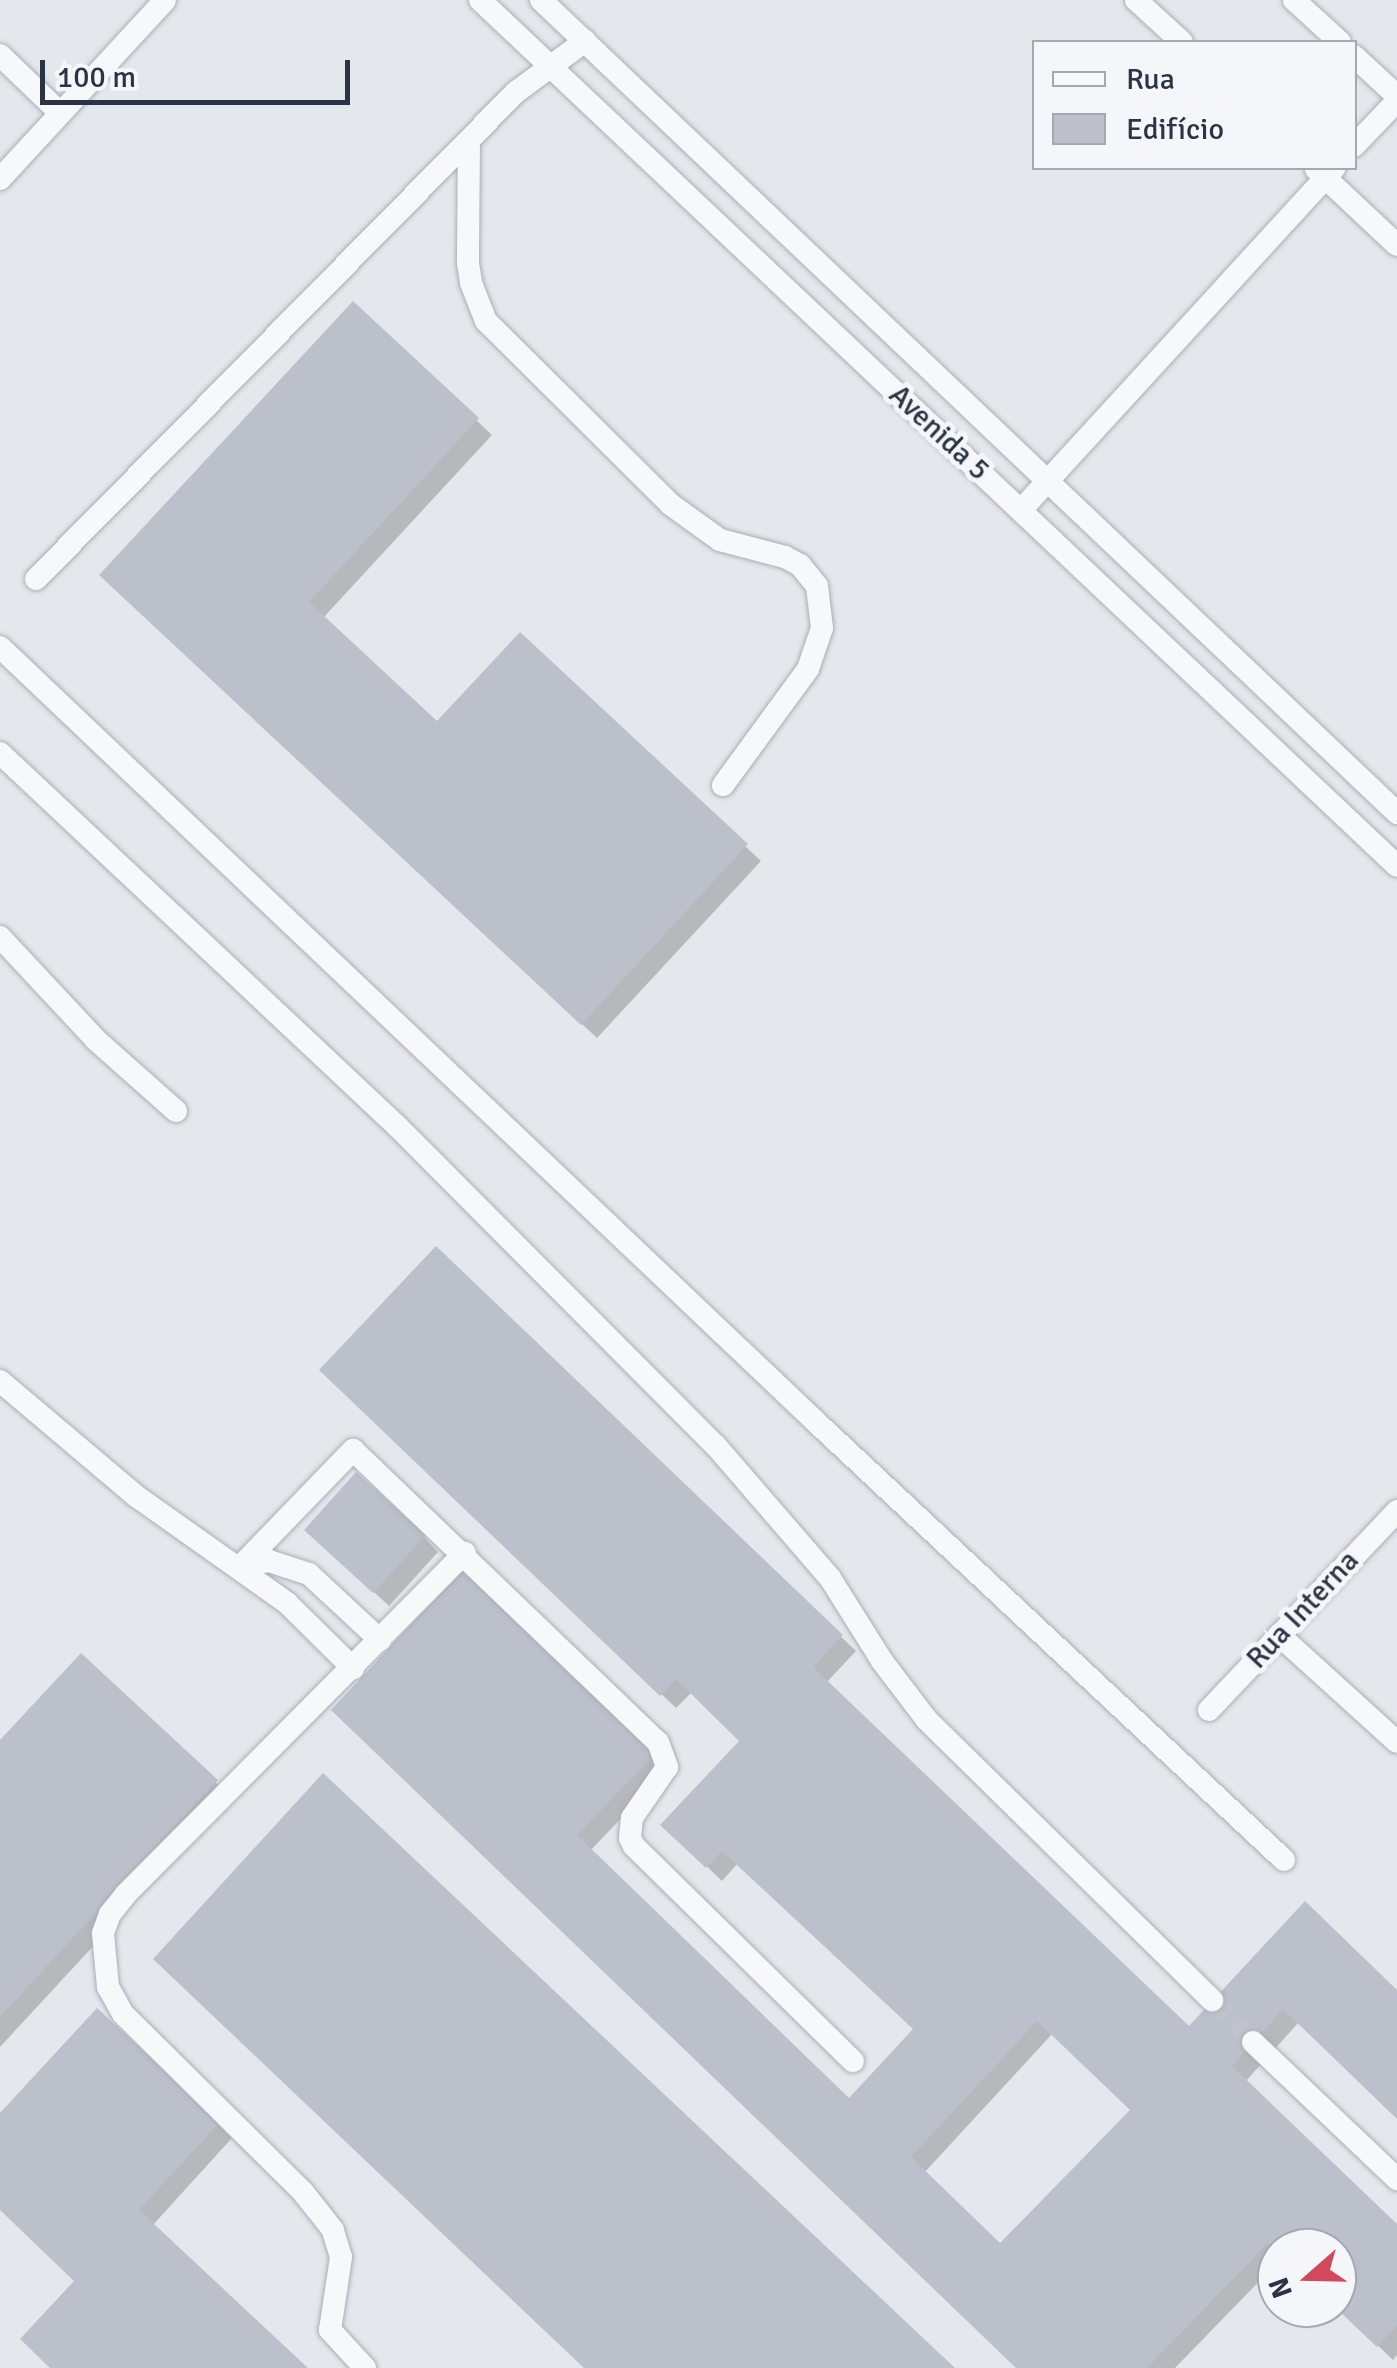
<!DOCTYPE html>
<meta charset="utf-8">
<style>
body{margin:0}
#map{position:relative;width:1397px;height:2368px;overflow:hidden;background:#e4e7ec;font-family:Signika,sans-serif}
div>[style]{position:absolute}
.shadow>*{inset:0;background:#0003}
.building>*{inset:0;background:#bbc0ca}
.minor-tunnel>*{height:22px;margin-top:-11px;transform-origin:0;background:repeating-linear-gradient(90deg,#bfc3cb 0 22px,transparent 0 33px)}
.roads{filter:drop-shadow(0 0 2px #a9aeb7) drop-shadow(0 0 2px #a9aeb7)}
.minor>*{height:22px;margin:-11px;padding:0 11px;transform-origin:11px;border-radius:11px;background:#f7f8fa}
span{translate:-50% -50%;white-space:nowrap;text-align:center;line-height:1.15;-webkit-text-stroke:10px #f4f6f9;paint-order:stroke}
.street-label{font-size:30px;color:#2b3445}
.legend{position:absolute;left:1032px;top:40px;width:325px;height:130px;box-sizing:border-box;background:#f4f6f9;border:2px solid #a4a8b1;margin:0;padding:12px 18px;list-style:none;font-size:30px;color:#2b3445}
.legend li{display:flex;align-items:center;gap:20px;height:50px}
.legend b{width:50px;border:2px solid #a4a8b1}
.north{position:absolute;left:1257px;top:2228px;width:100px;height:100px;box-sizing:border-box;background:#f4f6f9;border:2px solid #a4a8b1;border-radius:50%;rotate:250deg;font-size:28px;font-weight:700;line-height:40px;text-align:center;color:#2b3445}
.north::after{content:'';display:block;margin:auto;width:35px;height:45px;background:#d1495b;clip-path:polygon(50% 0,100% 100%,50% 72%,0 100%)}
.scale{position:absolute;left:40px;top:60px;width:310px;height:45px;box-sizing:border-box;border:5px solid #2b3445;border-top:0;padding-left:12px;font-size:30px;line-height:35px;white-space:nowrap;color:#2b3445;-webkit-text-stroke:8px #f4f6f9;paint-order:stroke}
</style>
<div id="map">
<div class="shadow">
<div style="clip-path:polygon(353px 304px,492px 435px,323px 618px,437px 725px,520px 635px,761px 861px,597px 1038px,117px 589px)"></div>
<div style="clip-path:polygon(evenodd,436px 1250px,856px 1651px,826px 1683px,1189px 2030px,1305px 1905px,1397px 1993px,1397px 2116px,1299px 2022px,1245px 2082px,1397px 2228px,1397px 2355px,1393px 2360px,1337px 2306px,1337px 2248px,1277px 2248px,1277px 2263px,1175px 2368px,1019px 2368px,334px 1710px,462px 1574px,667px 1770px,590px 1851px,849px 2101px,916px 2030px,738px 1863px,722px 1881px,664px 1825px,742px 1741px,693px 1691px,676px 1708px,322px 1370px,436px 1250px,1053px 2033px,1133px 2110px,1000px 2246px,924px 2173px,1053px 2033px)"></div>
<div style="clip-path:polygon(424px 1537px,438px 1552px,389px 1606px,322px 1544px)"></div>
<div style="clip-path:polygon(81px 1656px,231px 1797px,0 2047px,0 1744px)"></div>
<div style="clip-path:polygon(0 2116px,218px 2124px,232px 2138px,152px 2226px,305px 2368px,53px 2368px,78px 2281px,0 2207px)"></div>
</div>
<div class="building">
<div style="clip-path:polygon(353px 301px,479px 418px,309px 602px,437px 721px,520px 632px,748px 844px,581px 1025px,99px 575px)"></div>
<div style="clip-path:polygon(evenodd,436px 1246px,843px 1635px,813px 1667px,1189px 2026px,1305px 1901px,1397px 1990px,1397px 2119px,1283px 2009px,1232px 2066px,1397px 2224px,1397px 2325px,1377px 2347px,1337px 2309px,1337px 2248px,1277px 2248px,1277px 2252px,1268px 2243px,1147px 2368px,1016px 2368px,331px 1710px,462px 1570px,655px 1754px,577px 1835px,849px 2098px,913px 2029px,722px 1851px,706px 1868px,660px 1825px,739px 1741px,676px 1679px,660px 1696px,319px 1370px,436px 1246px,1037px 2021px,1130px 2110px,1000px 2243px,911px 2157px,1037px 2021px)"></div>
<div style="clip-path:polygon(356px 1472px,426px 1535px,373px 1593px,304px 1530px)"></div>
<div style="clip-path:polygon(81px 1653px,218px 1780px,0 2017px,0 1740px)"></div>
<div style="clip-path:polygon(323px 1773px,955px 2368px,584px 2368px,153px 1959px)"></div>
<div style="clip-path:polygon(97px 2008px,220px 2122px,139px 2210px,308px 2368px,50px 2368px,20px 2339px,74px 2281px,0 2210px,0 2113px)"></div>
</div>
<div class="minor-tunnel">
<div style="left:1212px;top:2000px;width:59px;rotate:45.7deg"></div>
</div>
<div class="roads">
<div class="minor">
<div style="left:480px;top:0;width:1261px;rotate:43.36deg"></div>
<div style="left:541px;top:0;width:1181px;rotate:43.52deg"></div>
<div style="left:1136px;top:0;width:62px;rotate:42.4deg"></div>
<div style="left:1294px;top:0;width:62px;rotate:42.4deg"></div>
<div style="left:0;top:55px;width:82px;rotate:44deg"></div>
<div style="left:1354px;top:56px;width:59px;rotate:42.9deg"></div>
<div style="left:469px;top:140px;width:123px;rotate:90.5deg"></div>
<div style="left:468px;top:263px;width:20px;rotate:81deg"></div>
<div style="left:471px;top:283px;width:41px;rotate:68.5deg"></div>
<div style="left:486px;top:321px;width:260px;rotate:44.8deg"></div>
<div style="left:670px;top:504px;width:62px;rotate:35.8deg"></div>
<div style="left:720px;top:540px;width:67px;rotate:14.7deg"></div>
<div style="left:785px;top:557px;width:17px;rotate:28deg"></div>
<div style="left:800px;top:565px;width:27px;rotate:51deg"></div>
<div style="left:817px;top:586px;width:42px;rotate:83.2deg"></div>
<div style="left:822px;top:628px;width:43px;rotate:108.9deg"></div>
<div style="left:808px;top:669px;width:144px;rotate:126.2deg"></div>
<div style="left:1354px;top:146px;width:62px;rotate:-46.3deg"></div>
<div style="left:1316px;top:169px;width:111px;rotate:43.2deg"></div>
<div style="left:0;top:179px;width:243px;rotate:-47.3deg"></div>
<div style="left:1021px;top:510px;width:464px;rotate:-47.5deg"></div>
<div style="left:36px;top:579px;width:684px;rotate:-45.41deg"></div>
<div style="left:516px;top:92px;width:86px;rotate:-36.5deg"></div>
<div style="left:0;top:647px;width:1125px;rotate:43.52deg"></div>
<div style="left:816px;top:1422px;width:641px;rotate:43.1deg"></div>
<div style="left:0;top:753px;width:545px;rotate:43.21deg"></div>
<div style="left:397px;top:1126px;width:452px;rotate:45.1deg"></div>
<div style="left:716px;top:1446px;width:174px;rotate:49.2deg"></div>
<div style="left:830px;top:1578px;width:98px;rotate:57.9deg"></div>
<div style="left:882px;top:1661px;width:74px;rotate:52.7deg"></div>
<div style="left:927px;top:1720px;width:400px;rotate:44.5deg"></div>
<div style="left:0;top:937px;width:141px;rotate:47deg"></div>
<div style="left:96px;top:1040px;width:107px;rotate:41.6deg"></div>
<div style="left:0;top:1381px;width:178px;rotate:40.2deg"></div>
<div style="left:136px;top:1496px;width:185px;rotate:35.3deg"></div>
<div style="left:287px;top:1603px;width:93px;rotate:44.6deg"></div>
<div style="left:240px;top:1567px;width:163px;rotate:-46deg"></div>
<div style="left:353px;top:1450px;width:422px;rotate:43.8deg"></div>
<div style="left:658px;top:1742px;width:27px;rotate:70deg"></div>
<div style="left:667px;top:1767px;width:62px;rotate:124.5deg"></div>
<div style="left:632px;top:1818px;width:20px;rotate:96deg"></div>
<div style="left:630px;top:1838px;width:9px;rotate:63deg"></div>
<div style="left:634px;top:1846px;width:307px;rotate:44.5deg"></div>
<div style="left:240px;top:1567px;width:30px;rotate:-12deg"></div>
<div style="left:269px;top:1561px;width:42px;rotate:18deg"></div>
<div style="left:309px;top:1574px;width:97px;rotate:42.9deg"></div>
<div style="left:1279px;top:1635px;width:159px;rotate:42.2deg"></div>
<div style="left:1209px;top:1710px;width:274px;rotate:-46.6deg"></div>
<div style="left:1253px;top:2042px;width:199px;rotate:43.6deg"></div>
<div style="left:365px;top:2368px;width:52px;rotate:-132.6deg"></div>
<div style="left:330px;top:2330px;width:74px;rotate:-81.4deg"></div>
<div style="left:341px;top:2257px;width:28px;rotate:-107deg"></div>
<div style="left:333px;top:2230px;width:48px;rotate:-128.3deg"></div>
<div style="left:303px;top:2192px;width:253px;rotate:-135.3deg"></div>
<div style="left:123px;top:2014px;width:31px;rotate:-119deg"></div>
<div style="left:108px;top:1987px;width:54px;rotate:-95.3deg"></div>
<div style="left:103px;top:1933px;width:20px;rotate:-70deg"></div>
<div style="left:110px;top:1914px;width:26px;rotate:-51deg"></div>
<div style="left:126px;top:1894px;width:481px;rotate:-45.2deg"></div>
</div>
</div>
<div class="street-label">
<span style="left:939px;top:433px;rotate:43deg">Avenida 5</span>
<span style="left:1303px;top:1610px;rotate:-47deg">Rua Interna</span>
</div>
<ul class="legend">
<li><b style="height:12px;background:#f7f8fa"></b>Rua</li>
<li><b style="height:28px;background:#bbc0ca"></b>Edifício</li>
</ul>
<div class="north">N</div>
<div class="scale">100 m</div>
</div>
